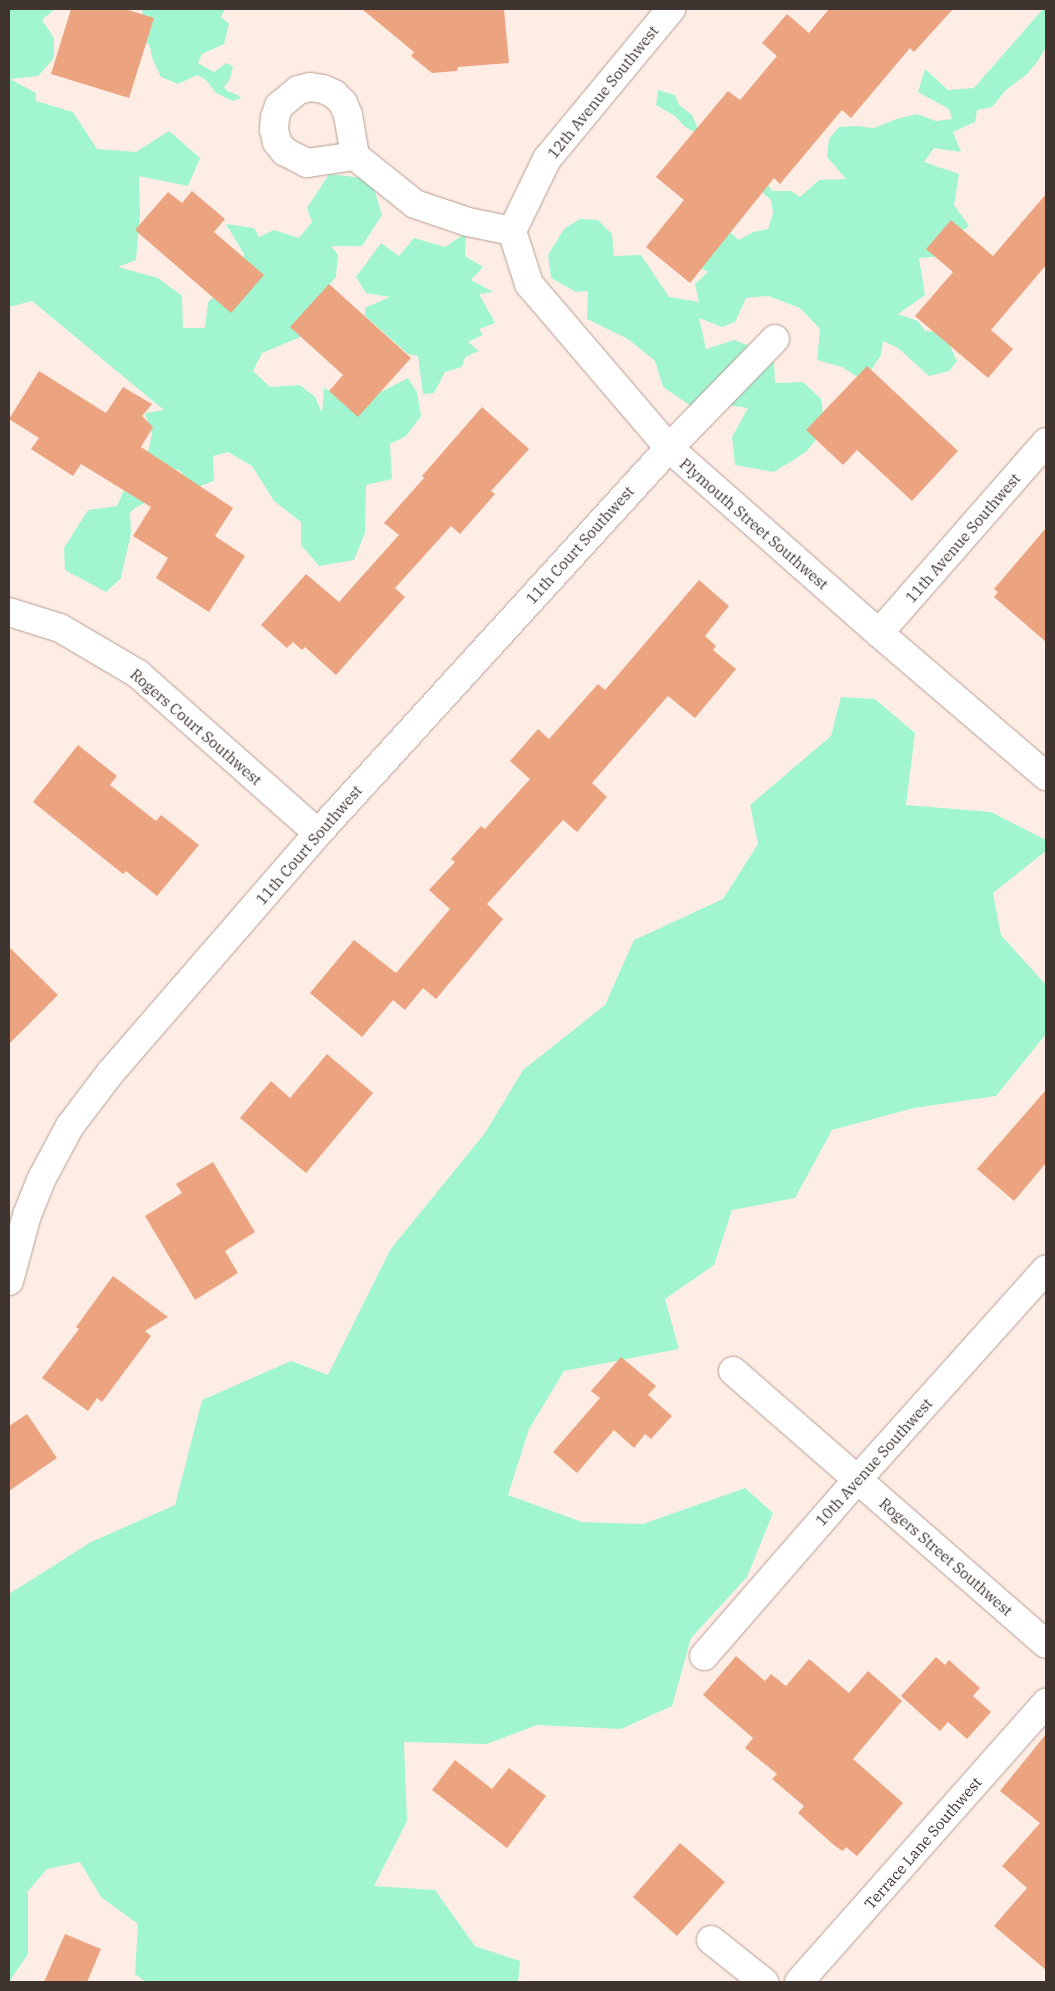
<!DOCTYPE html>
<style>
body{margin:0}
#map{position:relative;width:1055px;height:1991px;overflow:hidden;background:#feede5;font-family:"IBM Plex Serif",serif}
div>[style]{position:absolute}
.green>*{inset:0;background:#a1f6d1}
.building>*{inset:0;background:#eca480}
.roads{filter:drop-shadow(0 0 1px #b69d90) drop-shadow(0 0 1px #b69d90)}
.street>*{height:28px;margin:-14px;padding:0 14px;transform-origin:14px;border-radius:14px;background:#fff}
span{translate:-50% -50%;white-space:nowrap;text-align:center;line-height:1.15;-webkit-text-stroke:4px #fefefe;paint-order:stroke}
.street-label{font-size:15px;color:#3f342f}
.frame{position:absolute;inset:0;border:10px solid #3f342f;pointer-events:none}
</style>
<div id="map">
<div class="green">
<div style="clip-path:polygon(9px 9px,55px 9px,42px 20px,54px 38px,54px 58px,38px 76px,10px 79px,36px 93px,36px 101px,73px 112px,97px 149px,136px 152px,169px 131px,200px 158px,188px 186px,139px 176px,140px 215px,136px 260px,118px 267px,158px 278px,182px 296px,183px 328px,205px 328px,208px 302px,244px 271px,244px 254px,226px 224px,254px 228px,259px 237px,274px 230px,299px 238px,312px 222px,307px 208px,329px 174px,371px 179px,382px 215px,362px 246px,331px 246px,338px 255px,336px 277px,318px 297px,322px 328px,262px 353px,253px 371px,270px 387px,300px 385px,315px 397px,322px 413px,324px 388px,344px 397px,381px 392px,408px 378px,417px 392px,421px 416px,406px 436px,390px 444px,392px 479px,366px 485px,365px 533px,354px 560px,319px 566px,301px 545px,301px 522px,274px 501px,252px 466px,228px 452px,213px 456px,214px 481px,195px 488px,179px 470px,169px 470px,154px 498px,135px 508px,130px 513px,131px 533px,121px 578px,106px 592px,65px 570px,64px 548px,88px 510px,117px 506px,128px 481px,147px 456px,152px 434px,145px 413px,164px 410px,32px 301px,9px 307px)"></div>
<div style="clip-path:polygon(143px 9px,225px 9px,221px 17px,229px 24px,224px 44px,202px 54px,198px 63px,214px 72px,226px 63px,233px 66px,230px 79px,224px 87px,227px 91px,238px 95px,241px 98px,233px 101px,216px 93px,206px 80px,197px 75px,178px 84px,161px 77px,153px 60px,149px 44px,145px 43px,141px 21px)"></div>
<div style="clip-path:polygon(1043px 9px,1046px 9px,1046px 47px,1038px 61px,1027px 74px,1006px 90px,992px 107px,977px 110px,975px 122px,953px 132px,961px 152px,934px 148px,924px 162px,959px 174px,954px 205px,969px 226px,950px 240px,950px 256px,919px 258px,925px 295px,898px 314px,918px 321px,925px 331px,944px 333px,957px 361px,949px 371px,929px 376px,898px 348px,883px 341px,881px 355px,864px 381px,842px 367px,817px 360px,820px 329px,800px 308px,768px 296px,746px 298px,735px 322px,722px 327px,699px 318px,706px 349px,734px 340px,752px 347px,774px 362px,775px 383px,803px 382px,821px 399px,825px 429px,806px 452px,774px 472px,735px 465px,732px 437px,748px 408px,721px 404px,691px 406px,663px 387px,655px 361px,628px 339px,587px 319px,588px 291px,576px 292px,551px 278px,548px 255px,564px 229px,580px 219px,598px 220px,612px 234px,614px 256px,641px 255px,669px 297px,699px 302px,695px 284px,708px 272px,697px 266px,723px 226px,739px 240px,753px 232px,768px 229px,773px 213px,771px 200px,694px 132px,684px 126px,675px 116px,656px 105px,658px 90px,675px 95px,679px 105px,692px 115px,698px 129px,764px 179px,772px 191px,791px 191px,800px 197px,819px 180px,846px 179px,827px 157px,829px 139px,839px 127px,856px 126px,874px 128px,897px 119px,917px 114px,936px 121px,952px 119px,949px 109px,918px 92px,925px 69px,948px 90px,974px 88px)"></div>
<div style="clip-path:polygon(466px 233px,465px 256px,483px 267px,471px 280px,493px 292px,479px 294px,495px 323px,479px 329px,483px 335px,468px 342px,479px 351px,465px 357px,462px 367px,445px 372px,434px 393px,423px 394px,418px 356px,408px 354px,365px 316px,365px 308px,390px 297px,366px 293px,356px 277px,381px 243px,399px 256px,414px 238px,445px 247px)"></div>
<div style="clip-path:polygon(841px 697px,875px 699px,915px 733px,906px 805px,991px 812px,1046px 840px,1046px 851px,993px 893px,1001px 935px,1046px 985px,1046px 1034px,996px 1096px,914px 1108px,832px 1130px,795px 1198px,732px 1210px,714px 1265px,665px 1299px,679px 1349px,564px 1371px,529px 1429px,508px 1495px,582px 1522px,643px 1524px,745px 1488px,773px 1513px,747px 1577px,691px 1638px,672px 1706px,621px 1729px,537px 1725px,487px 1744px,404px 1742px,407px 1821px,374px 1886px,435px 1890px,475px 1946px,520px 1961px,518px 1982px,146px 1982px,135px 1974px,138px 1924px,101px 1897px,80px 1862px,47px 1869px,28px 1891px,28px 1954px,9px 1982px,9px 1594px,91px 1542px,175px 1505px,202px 1400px,291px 1361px,328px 1375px,390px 1250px,485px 1133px,523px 1070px,605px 1005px,634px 940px,723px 899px,758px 844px,750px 805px,831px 736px)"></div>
</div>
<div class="building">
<div style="clip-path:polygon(71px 9px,125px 9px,154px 18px,129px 98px,51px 74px)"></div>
<div style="clip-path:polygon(362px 9px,504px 9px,509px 63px,458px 67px,457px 71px,432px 73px,411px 56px,414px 52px)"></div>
<div style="clip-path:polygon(829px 9px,953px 9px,914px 52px,910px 48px,851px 118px,842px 110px,780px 184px,774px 178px,690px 283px,646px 247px,684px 200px,656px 177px,728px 91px,740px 100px,777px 56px,762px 43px,787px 14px,809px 33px)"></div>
<div style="clip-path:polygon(192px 191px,225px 219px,214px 232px,264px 275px,231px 313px,135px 230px,168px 192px,182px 203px)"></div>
<div style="clip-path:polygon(1046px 194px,1046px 265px,991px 330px,1013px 349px,988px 378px,915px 316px,953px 272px,926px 249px,951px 220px,993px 256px)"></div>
<div style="clip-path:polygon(329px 284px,411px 358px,358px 417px,329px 391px,343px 375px,290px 327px)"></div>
<div style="clip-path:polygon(867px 366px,958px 451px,912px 501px,857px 450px,843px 465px,806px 430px)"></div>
<div style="clip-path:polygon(39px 371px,106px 413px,123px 387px,152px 404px,142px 416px,153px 427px,141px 447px,233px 508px,215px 536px,245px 556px,209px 612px,156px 578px,168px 558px,133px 536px,151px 507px,81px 464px,73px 476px,31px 449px,39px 438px,9px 419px)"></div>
<div style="clip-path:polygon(482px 407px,529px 449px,491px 491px,495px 494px,460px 534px,451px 526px,395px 588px,405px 597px,336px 675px,305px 647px,302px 650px,293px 642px,287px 648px,261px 625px,306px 574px,339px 602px,399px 535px,384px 523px,424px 478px,422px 476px)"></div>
<div style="clip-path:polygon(1046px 528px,1046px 642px,994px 597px,998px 592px,994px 589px)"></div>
<div style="clip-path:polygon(699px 580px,729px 606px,705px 636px,716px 646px,713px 650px,736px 669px,695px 718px,668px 696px,592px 783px,607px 797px,577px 832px,563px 820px,487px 904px,503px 919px,436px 999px,423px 988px,405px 1010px,393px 1000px,362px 1037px,310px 993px,354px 940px,396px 973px,450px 909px,429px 890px,455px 862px,451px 859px,481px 826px,485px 829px,530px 779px,510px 761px,538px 729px,549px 739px,598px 684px,605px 690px)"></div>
<div style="clip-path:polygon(78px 745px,117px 776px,110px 785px,156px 821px,161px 815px,199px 845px,157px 896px,126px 871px,123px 874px,33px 802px)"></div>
<div style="clip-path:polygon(9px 947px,58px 995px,9px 1044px)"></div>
<div style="clip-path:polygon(327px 1054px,373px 1093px,306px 1173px,240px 1118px,271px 1081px,290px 1098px)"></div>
<div style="clip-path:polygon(1046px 1090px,1046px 1163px,1014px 1201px,977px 1169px)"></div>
<div style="clip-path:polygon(213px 1162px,255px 1232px,225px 1251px,238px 1273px,195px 1300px,145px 1216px,182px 1193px,176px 1184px)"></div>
<div style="clip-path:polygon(113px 1276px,168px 1317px,145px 1331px,151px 1336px,102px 1402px,97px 1398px,88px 1411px,42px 1378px,79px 1329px,76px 1327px)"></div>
<div style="clip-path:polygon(621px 1357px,656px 1386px,648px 1395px,672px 1416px,651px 1439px,645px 1434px,634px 1448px,614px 1430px,577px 1473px,553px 1452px,600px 1398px,591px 1391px)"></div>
<div style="clip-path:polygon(27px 1414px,57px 1458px,9px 1491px,9px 1426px)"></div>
<div style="clip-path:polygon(736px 1656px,765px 1681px,771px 1674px,786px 1686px,809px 1659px,849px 1693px,868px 1671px,902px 1701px,853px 1759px,903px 1803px,857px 1856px,846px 1847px,843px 1851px,835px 1846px,798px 1813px,804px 1806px,772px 1779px,777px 1774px,745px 1748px,753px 1738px,703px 1695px)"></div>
<div style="clip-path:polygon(936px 1657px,945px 1665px,949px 1660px,980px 1688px,973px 1696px,991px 1712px,967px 1739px,948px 1722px,940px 1731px,901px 1696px)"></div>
<div style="clip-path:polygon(1046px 1734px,1046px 1970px,994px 1926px,1027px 1888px,1002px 1866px,1040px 1823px,1000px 1791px)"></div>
<div style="clip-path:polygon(455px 1760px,492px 1789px,509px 1768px,546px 1796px,507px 1848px,432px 1790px)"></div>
<div style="clip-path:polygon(680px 1843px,725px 1882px,677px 1936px,633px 1897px)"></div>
<div style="clip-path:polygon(65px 1934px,101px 1949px,87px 1982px,44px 1982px)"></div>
</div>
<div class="roads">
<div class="street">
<div style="left:310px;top:87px;width:13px;rotate:9deg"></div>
<div style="left:323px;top:89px;width:12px;rotate:24deg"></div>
<div style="left:334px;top:94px;width:13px;rotate:45deg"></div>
<div style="left:343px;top:103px;width:13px;rotate:67deg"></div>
<div style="left:348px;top:115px;width:42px;rotate:80.3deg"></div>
<div style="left:355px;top:156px;width:49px;rotate:171.7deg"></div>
<div style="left:307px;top:163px;width:25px;rotate:-153deg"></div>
<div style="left:285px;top:152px;width:13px;rotate:-129deg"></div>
<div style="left:277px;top:142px;width:12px;rotate:-104deg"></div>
<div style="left:274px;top:130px;width:13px;rotate:-86deg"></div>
<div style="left:275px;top:117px;width:12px;rotate:-70deg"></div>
<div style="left:279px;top:106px;width:25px;rotate:-40deg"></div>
<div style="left:298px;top:90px;width:12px;rotate:-14deg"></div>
<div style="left:355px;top:156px;width:77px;rotate:38.7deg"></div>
<div style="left:415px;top:204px;width:56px;rotate:18.8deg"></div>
<div style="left:468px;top:222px;width:45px;rotate:11.6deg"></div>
<div style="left:512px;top:231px;width:56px;rotate:72.2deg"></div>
<div style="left:529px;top:284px;width:216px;rotate:49.5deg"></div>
<div style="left:669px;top:448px;width:280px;rotate:41.4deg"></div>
<div style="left:879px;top:633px;width:220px;rotate:40.6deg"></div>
<div style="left:512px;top:231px;width:80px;rotate:-64.1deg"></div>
<div style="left:547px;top:159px;width:195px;rotate:-50.4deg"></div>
<div style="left:9px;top:612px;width:53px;rotate:17.4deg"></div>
<div style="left:60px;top:628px;width:91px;rotate:30.5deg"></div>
<div style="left:138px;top:674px;width:240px;rotate:41.5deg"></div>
<div style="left:879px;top:633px;width:254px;rotate:-48.8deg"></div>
<div style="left:9px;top:1281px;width:68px;rotate:-74.7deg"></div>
<div style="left:27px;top:1215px;width:38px;rotate:-68deg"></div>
<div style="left:41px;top:1180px;width:61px;rotate:-61.8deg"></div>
<div style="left:70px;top:1126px;width:68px;rotate:-52.8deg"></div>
<div style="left:111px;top:1072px;width:316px;rotate:-49.1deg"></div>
<div style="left:318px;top:833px;width:521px;rotate:-47.64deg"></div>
<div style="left:669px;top:448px;width:152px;rotate:-45.8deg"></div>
<div style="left:733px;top:1371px;width:415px;rotate:41.1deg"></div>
<div style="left:704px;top:1656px;width:233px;rotate:-49deg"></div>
<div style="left:857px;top:1480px;width:283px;rotate:-48.1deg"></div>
<div style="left:711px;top:1940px;width:68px;rotate:38.4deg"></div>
<div style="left:799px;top:1982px;width:373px;rotate:-48.5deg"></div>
</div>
</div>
<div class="street-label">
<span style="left:603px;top:92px;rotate:-51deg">12th Avenue Southwest</span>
<span style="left:754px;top:524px;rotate:41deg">Plymouth Street Southwest</span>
<span style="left:963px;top:538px;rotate:-49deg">11th Avenue Southwest</span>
<span style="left:580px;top:545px;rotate:-48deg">11th Court Southwest</span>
<span style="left:196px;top:727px;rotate:41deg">Rogers Court Southwest</span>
<span style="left:309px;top:845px;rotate:-49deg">11th Court Southwest</span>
<span style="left:874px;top:1462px;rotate:-48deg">10th Avenue Southwest</span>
<span style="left:946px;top:1557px;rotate:41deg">Rogers Street Southwest</span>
<span style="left:923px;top:1843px;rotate:-49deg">Terrace Lane Southwest</span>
</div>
<div class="frame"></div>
</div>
